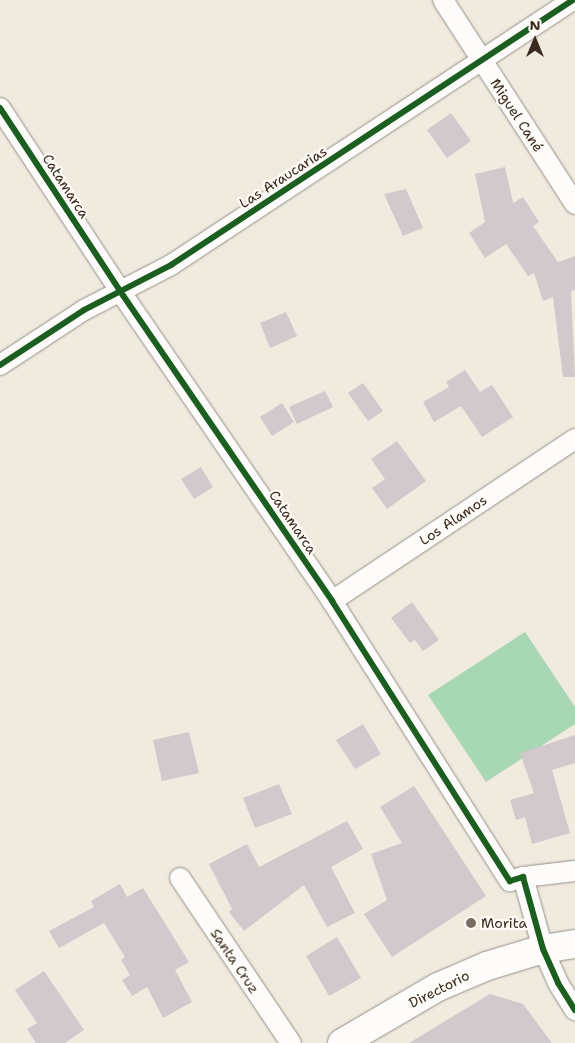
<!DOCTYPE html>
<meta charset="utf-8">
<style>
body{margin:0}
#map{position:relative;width:575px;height:1043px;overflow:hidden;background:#f0eadf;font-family:"Shantell Sans",sans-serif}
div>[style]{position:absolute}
.green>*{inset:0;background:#a8d7b3}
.building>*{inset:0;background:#d1c9cc}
.roads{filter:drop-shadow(0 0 1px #979189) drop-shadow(0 0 1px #979189)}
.minor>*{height:20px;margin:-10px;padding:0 10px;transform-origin:10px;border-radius:10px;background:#fdfcfa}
.secondary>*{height:28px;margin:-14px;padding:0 14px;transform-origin:14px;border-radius:14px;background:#fdfcfa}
.cycleway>*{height:6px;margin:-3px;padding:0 3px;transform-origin:3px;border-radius:3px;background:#1b5e20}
.dots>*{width:14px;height:14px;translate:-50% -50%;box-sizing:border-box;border:2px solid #fdfcf7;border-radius:50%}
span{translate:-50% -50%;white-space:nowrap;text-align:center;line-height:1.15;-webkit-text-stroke:4.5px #fdfcf7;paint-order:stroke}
.street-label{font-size:14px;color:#3b2a1e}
.poi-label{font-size:14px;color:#3b2a1e}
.left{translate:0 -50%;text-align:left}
.north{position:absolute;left:510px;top:15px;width:50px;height:50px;-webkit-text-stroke:4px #fdfcf7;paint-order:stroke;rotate:0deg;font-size:14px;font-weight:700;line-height:20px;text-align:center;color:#3b2a1e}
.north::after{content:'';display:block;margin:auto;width:18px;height:22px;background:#3b2a1e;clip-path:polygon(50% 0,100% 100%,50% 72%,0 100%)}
</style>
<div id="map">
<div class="green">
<div style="clip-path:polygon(525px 632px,575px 707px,575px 724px,486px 782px,428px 695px)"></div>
</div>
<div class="building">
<div style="clip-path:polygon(451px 113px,471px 141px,447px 158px,427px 130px)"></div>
<div style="clip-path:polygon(505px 167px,513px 203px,523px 197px,539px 222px,533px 226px,558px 262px,575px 256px,575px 290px,571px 291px,575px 377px,563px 377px,553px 297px,543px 301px,534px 273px,528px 276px,506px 244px,485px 258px,469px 233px,485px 222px,475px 174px)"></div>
<div style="clip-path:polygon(406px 189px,423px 228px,403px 236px,384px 194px)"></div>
<div style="clip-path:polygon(286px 312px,297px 336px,270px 348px,260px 323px)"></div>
<div style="clip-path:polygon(465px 370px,480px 392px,492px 385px,513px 417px,482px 437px,461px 406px,434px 422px,423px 402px,449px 387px,446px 382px)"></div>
<div style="clip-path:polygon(363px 383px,383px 411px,368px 421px,348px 393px)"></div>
<div style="clip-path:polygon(325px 391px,333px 407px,297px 424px,289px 407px)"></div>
<div style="clip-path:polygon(282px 403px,294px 422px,272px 436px,260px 417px)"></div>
<div style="clip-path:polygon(397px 441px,426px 481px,387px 509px,372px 488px,385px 479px,371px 459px)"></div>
<div style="clip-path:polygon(201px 467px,213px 487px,194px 499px,181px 479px)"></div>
<div style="clip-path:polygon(412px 602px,439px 640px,423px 651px,415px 640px,410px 643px,391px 618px)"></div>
<div style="clip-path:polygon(363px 724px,381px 754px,355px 769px,336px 740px)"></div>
<div style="clip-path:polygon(189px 732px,199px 773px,162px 781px,153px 740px)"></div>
<div style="clip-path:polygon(575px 735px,575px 763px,552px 770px,570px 833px,532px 844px,525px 817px,516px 820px,510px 800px,534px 793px,520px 753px)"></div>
<div style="clip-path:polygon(279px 784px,292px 814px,255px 828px,243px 798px)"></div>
<div style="clip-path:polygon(414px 786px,486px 896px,392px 957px,364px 914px,387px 900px,371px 854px,402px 843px,380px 807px)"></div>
<div style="clip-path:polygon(347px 821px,363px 849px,331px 867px,355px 913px,327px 927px,304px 885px,244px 931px,229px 912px,232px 909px,209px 864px,247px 844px,259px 867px)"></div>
<div style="clip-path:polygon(120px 884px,127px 897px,143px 888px,189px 962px,175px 970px,192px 1002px,163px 1018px,147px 987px,132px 996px,122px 980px,130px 975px,121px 960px,125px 957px,104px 923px,59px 948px,49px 931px,94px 907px,91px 901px)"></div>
<div style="clip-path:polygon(337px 937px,361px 978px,329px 996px,306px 956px)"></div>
<div style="clip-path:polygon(44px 971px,84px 1030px,65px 1043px,36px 1043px,27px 1029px,37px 1023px,15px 990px)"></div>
<div style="clip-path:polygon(490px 994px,523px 1004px,552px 1043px,409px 1043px)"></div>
</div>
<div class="roads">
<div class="minor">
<div style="left:443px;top:0;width:243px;rotate:57.1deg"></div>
<div style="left:0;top:108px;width:219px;rotate:56.7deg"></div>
<div style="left:120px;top:291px;width:376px;rotate:55.6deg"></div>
<div style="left:332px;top:601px;width:332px;rotate:57.6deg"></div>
<div style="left:510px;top:881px;width:14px;rotate:-17deg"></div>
<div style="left:523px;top:877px;width:75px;rotate:74.5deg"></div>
<div style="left:543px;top:949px;width:37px;rotate:66deg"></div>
<div style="left:558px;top:983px;width:32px;rotate:58deg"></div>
<div style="left:0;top:365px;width:100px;rotate:-33.2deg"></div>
<div style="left:84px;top:310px;width:98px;rotate:-27.3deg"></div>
<div style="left:171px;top:265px;width:481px;rotate:-33.4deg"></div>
<div style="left:332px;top:601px;width:292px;rotate:-33.7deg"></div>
<div style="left:523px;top:877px;width:52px;rotate:-6.6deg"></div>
<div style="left:180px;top:878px;width:199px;rotate:56.1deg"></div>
</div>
<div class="secondary">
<div style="left:342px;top:1043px;width:111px;rotate:-30.3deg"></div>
<div style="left:438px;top:987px;width:53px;rotate:-23.2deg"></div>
<div style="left:487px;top:966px;width:59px;rotate:-16.9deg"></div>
<div style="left:543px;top:949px;width:32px;rotate:-9deg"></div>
</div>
</div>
<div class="cycleway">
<div style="left:0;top:108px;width:219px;rotate:56.7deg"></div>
<div style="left:120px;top:291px;width:376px;rotate:55.6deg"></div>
<div style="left:332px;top:601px;width:332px;rotate:57.6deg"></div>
<div style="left:510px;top:881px;width:14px;rotate:-17deg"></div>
<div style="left:523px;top:877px;width:75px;rotate:74.5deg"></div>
<div style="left:543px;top:949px;width:37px;rotate:66deg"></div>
<div style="left:558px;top:983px;width:32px;rotate:58deg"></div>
<div style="left:0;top:365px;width:100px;rotate:-33.2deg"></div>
<div style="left:84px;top:310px;width:98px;rotate:-27.3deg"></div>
<div style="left:171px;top:265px;width:481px;rotate:-33.4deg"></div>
</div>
<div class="dots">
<div style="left:471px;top:923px;background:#7a6d62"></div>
</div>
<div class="street-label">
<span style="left:517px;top:115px;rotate:57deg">Miguel Cané</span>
<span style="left:283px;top:177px;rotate:-33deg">Las Araucarias</span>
<span style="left:66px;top:186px;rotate:57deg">Catamarca</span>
<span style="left:453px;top:520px;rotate:-34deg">Los Alamos</span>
<span style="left:293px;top:522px;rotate:56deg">Catamarca</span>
<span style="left:235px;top:961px;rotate:56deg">Santa Cruz</span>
<span style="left:439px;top:989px;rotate:-27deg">Directorio</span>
</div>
<div class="poi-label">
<span class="left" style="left:481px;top:923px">Morita</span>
</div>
<div class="north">N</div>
</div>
